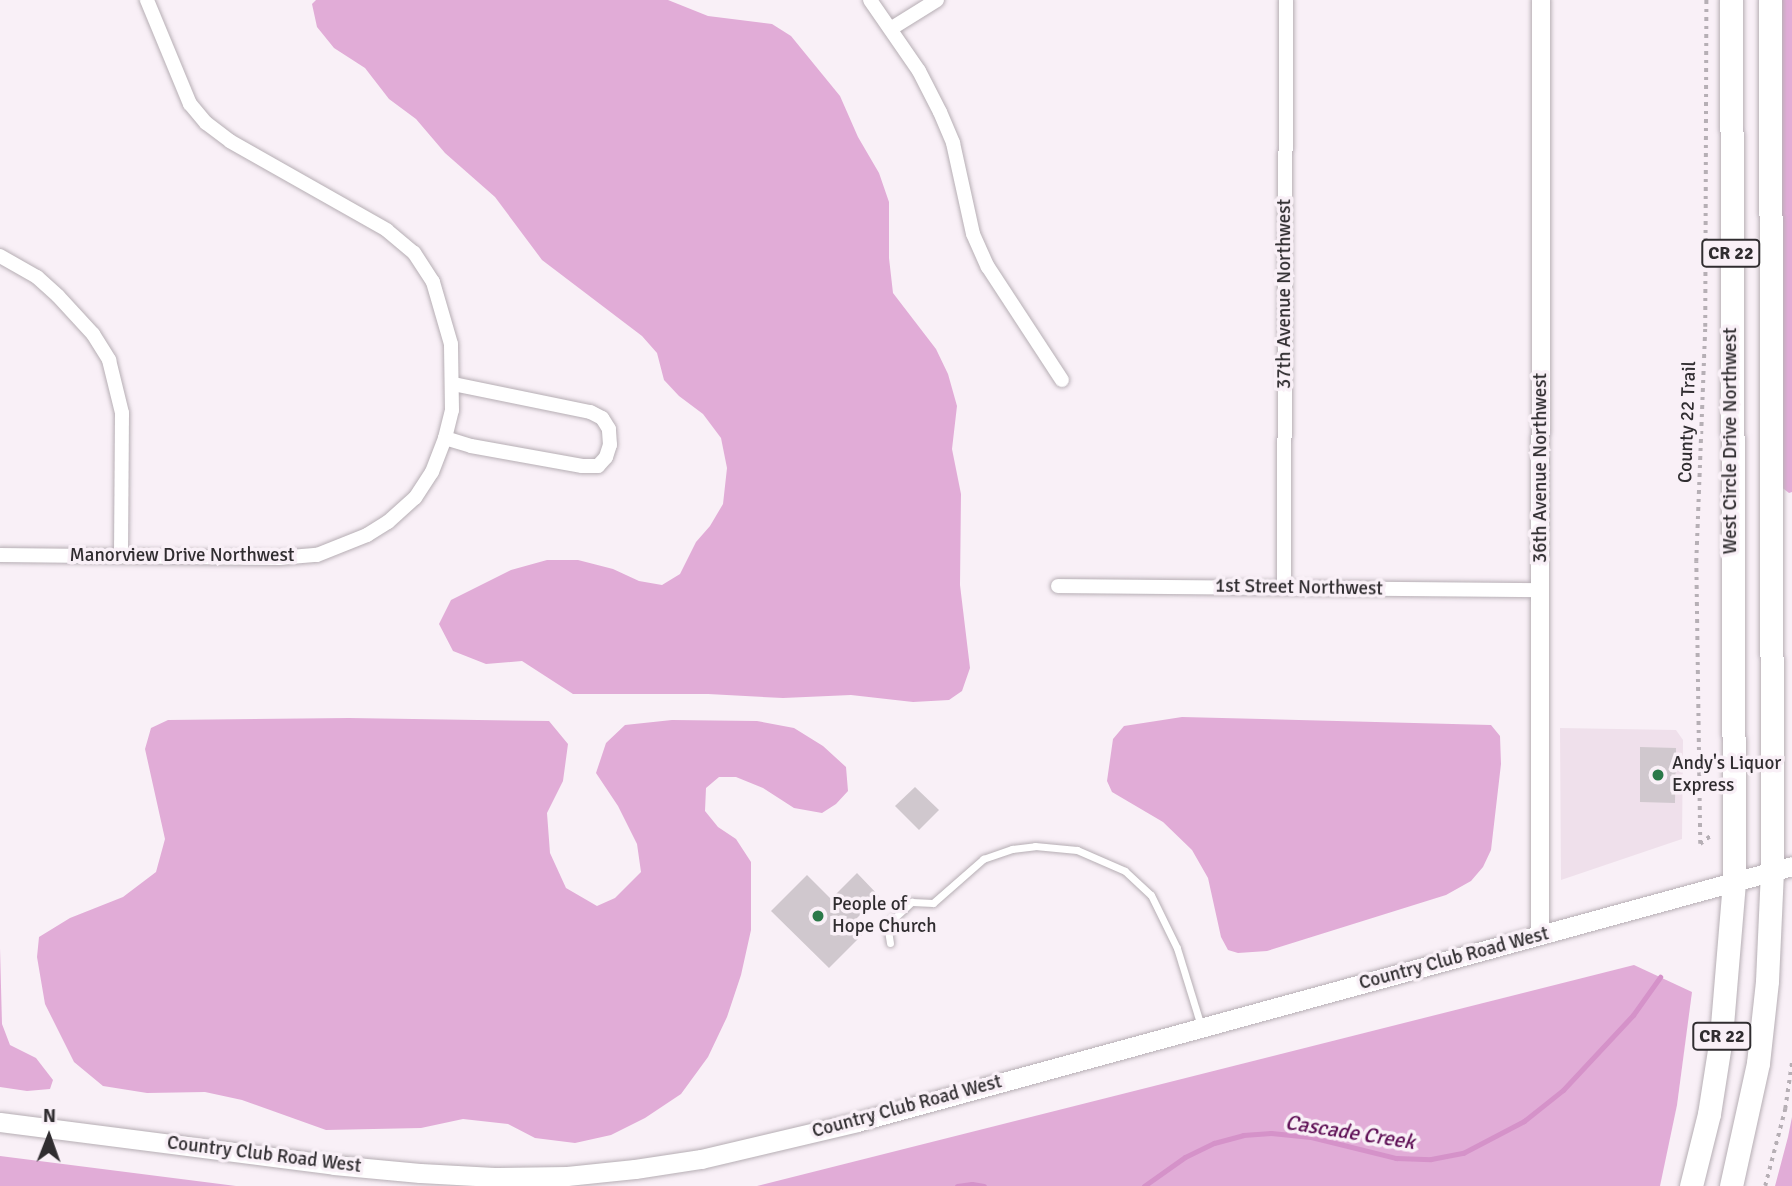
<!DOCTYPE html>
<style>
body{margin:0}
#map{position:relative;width:1792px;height:1186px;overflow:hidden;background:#f9f0f7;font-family:Signika,sans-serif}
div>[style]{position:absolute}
.built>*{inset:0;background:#efe0eb}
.green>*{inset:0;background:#e1acd7}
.stream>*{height:5px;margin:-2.5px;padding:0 2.5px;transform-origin:2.5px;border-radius:2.5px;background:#d592c9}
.building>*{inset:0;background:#d0c8ce}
.path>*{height:3.5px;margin-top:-1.75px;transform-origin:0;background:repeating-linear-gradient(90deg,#b6afb5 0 3.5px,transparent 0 8.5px)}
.roads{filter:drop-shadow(0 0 2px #b6aeb4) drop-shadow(0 0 2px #b6aeb4)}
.service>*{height:7px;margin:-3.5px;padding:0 3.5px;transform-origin:3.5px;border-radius:3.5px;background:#fff}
.minor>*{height:14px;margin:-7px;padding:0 7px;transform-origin:7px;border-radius:7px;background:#fff}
.tertiary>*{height:18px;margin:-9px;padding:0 9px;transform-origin:9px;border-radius:9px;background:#fff}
.secondary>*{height:19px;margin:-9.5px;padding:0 9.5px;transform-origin:9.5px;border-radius:9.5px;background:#fff}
.primary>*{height:23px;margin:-11.5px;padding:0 11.5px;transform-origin:11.5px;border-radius:11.5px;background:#fff}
.dots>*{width:19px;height:19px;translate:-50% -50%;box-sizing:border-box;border:4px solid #f9f0f7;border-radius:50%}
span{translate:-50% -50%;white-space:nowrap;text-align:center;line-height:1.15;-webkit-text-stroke:7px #f9f0f7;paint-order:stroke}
.shield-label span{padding:2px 5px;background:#f9f0f7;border:2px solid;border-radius:5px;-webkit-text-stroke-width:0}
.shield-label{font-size:18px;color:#302d30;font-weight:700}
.street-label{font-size:19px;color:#302d30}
.poi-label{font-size:19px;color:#302d30}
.left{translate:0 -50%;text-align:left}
.water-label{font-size:21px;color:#5e0f55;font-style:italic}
.north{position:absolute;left:14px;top:1102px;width:70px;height:70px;-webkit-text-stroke:5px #f9f0f7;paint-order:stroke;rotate:1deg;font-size:19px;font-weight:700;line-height:28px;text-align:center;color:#302d30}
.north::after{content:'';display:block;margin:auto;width:24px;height:32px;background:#302d30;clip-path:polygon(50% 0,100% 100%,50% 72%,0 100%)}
</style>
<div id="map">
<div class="built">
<div style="clip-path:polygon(1560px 728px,1676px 730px,1683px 740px,1682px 839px,1561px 880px)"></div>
</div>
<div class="green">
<div style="clip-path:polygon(316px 0,668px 0,708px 16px,772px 24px,791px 36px,840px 96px,858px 137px,879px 173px,889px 202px,889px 258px,893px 293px,936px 349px,948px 374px,957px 406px,952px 449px,961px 494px,960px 585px,970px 668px,962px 691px,949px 700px,913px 702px,851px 695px,783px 698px,708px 694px,573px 694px,522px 661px,486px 664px,453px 651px,439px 624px,451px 600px,511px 570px,547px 560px,578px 560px,613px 569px,639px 581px,662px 585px,680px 574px,696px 542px,710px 526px,723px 504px,727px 468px,721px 438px,703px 414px,679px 396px,664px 380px,657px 353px,642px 336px,542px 260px,495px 197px,445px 153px,416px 119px,389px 99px,365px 68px,334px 48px,317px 27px,312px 4px)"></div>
<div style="clip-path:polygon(1773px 0,1792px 0,1792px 492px,1789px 493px,1776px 483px)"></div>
<div style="clip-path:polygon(1182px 717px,1491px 725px,1500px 736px,1501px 764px,1491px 850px,1483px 867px,1471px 881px,1446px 895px,1267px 951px,1238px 953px,1228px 950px,1221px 937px,1208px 878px,1192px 850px,1163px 822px,1112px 792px,1107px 781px,1113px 739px,1124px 726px)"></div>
<div style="clip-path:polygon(349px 718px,549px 721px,568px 744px,563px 781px,547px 813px,550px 853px,566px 888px,597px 906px,615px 898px,641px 872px,637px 844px,618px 806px,596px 773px,606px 743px,625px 725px,672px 720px,757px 721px,794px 728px,823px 746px,846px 767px,848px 791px,836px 804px,822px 813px,794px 808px,763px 788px,736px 777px,719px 777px,706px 788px,705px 811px,718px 827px,736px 839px,751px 862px,751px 930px,741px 975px,727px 1017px,708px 1057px,681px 1094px,645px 1118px,611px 1135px,575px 1143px,535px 1138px,508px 1124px,463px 1119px,421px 1128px,326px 1130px,242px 1100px,205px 1092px,147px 1093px,103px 1086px,74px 1062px,45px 1004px,37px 957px,39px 937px,70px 918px,123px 897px,156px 872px,165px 839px,145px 749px,151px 728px,168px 720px)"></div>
<div style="clip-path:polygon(0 948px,2px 1024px,10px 1045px,36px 1058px,53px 1080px,50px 1089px,27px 1091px,0 1087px)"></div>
<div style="clip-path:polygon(1634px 965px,1692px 992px,1677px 1105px,1660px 1186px,757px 1186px)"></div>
<div style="clip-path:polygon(1792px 1117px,1792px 1186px,1775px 1186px,1788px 1137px)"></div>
<div style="clip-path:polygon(0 1156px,236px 1186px,0 1186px)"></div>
</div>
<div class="stream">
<div style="left:957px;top:1186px;width:15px;rotate:-8deg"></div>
<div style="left:972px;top:1184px;width:12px;rotate:9deg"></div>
<div style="left:1144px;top:1186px;width:50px;rotate:-35.3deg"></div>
<div style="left:1185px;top:1157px;width:32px;rotate:-26deg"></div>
<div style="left:1214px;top:1143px;width:30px;rotate:-15deg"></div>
<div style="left:1243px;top:1135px;width:28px;rotate:-4deg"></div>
<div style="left:1271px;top:1133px;width:40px;rotate:5.7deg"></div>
<div style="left:1311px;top:1137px;width:88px;rotate:13.9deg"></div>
<div style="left:1396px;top:1158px;width:35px;rotate:2deg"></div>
<div style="left:1431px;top:1159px;width:33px;rotate:-11deg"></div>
<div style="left:1463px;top:1153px;width:69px;rotate:-27.7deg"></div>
<div style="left:1524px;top:1121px;width:50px;rotate:-38.5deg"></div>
<div style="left:1563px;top:1090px;width:103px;rotate:-47deg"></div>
<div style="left:1633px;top:1015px;width:47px;rotate:-54.6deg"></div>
</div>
<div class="building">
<div style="clip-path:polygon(1640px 747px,1676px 748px,1675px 803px,1640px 802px)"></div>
<div style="clip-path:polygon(915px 787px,939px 810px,919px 830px,895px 806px)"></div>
<div style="clip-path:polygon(857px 873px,879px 896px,854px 921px,865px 932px,829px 968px,771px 911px,807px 875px,831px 899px)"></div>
</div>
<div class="path">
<div style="left:1700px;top:844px;width:282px;rotate:-90.8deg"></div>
<div style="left:1696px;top:562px;width:235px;rotate:-87.8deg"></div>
<div style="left:1705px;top:327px;width:327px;rotate:-89.8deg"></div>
<div style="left:1700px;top:844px;width:16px;rotate:-38deg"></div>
<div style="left:1765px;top:1186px;width:80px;rotate:-75.4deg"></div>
<div style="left:1785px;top:1109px;width:49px;rotate:-81.7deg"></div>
</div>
<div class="roads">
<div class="service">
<div style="left:890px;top:943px;width:18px;rotate:-99deg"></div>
<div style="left:887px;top:925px;width:34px;rotate:-43deg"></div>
<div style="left:912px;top:902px;width:21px;rotate:3deg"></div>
<div style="left:933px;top:903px;width:67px;rotate:-41.3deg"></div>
<div style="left:983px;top:859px;width:31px;rotate:-19deg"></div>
<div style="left:1012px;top:849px;width:23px;rotate:-7deg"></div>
<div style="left:1035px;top:846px;width:42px;rotate:5.4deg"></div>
<div style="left:1077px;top:850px;width:52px;rotate:23.6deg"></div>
<div style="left:1125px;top:871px;width:35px;rotate:43deg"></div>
<div style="left:1151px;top:895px;width:59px;rotate:63.9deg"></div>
<div style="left:1177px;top:948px;width:82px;rotate:72.9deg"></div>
</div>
<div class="minor">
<div style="left:870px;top:0;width:86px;rotate:55.4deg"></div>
<div style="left:919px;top:71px;width:46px;rotate:62.9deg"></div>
<div style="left:940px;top:112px;width:34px;rotate:67deg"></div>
<div style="left:953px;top:143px;width:93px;rotate:77.6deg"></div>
<div style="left:973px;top:234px;width:36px;rotate:66deg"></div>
<div style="left:988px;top:267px;width:135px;rotate:56.8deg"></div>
<div style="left:892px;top:28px;width:53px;rotate:-31.9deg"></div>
<div style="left:0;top:256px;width:43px;rotate:29.6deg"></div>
<div style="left:37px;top:277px;width:28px;rotate:42deg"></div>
<div style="left:58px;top:296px;width:52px;rotate:47.4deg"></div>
<div style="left:93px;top:334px;width:31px;rotate:58deg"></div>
<div style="left:109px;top:360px;width:55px;rotate:76.2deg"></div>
<div style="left:122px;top:413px;width:143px;rotate:90.4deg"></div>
<div style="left:445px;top:438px;width:27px;rotate:17deg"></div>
<div style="left:471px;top:446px;width:113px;rotate:10.2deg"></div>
<div style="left:582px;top:466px;width:16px"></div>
<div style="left:598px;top:466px;width:12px;rotate:-48deg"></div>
<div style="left:606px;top:457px;width:13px;rotate:-72deg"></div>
<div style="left:610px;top:445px;width:16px;rotate:-94deg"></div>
<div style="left:609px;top:429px;width:13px;rotate:-122deg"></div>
<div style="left:602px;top:418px;width:13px;rotate:-153deg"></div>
<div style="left:590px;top:412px;width:139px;rotate:-168.4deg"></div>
<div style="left:0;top:555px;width:279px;rotate:0.6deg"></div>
<div style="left:279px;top:558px;width:38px;rotate:-5deg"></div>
<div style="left:317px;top:555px;width:54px;rotate:-21.8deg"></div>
<div style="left:367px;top:535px;width:25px;rotate:-32deg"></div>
<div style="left:388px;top:522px;width:36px;rotate:-42deg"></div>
<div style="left:415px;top:498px;width:31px;rotate:-57deg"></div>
<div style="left:432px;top:472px;width:36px;rotate:-69deg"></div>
<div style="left:445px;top:438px;width:29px;rotate:-76deg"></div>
<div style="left:452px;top:410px;width:66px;rotate:-90.9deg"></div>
<div style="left:451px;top:344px;width:65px;rotate:-106.2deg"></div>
<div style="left:433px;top:282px;width:35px;rotate:-123deg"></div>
<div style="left:414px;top:253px;width:35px;rotate:-140deg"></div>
<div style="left:387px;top:230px;width:180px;rotate:-150.5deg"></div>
<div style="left:230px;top:141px;width:30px;rotate:-143deg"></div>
<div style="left:206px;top:123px;width:25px;rotate:-130deg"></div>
<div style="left:190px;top:104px;width:113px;rotate:-112.5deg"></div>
<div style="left:1058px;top:586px;width:483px;rotate:0.5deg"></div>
<div style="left:1284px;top:587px;width:587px;rotate:-89.8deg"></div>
</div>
<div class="tertiary">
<div style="left:1540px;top:936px;width:936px;rotate:-89.94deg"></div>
</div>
<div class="secondary">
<div style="left:0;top:1122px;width:337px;rotate:7.3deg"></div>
<div style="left:334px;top:1165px;width:86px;rotate:5.3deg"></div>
<div style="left:420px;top:1173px;width:74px;rotate:3.1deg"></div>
<div style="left:494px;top:1177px;width:73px;rotate:-0.8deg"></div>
<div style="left:567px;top:1176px;width:68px;rotate:-5.9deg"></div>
<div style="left:635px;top:1169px;width:67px;rotate:-8.6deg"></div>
<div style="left:701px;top:1159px;width:160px;rotate:-13.3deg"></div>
<div style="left:857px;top:1122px;width:969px;rotate:-15.31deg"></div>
</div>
<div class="primary">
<div style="left:1691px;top:1186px;width:74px;rotate:-76deg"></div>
<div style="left:1709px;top:1114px;width:78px;rotate:-81.1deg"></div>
<div style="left:1721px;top:1037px;width:155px;rotate:-85.2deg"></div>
<div style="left:1734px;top:883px;width:883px;rotate:-90.19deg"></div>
<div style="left:1731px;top:1186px;width:126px;rotate:-77.6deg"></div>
<div style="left:1758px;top:1063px;width:82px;rotate:-83.7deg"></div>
<div style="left:1767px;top:981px;width:109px;rotate:-87.4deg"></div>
<div style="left:1772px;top:872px;width:872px;rotate:-90.13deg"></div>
</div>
</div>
<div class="dots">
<div style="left:1658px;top:775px;background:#2b7949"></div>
<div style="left:818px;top:916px;background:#2b7949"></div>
</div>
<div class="shield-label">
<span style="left:1731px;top:253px">CR 22</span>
<span style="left:1722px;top:1036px">CR 22</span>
</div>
<div class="street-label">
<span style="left:1285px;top:294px;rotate:-90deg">37th Avenue Northwest</span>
<span style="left:1688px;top:422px;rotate:-88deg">County 22 Trail</span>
<span style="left:1731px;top:441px;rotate:-90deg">West Circle Drive Northwest</span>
<span style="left:1541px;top:468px;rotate:-90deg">36th Avenue Northwest</span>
<span style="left:182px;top:556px">Manorview Drive Northwest</span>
<span style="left:1299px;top:588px;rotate:1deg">1st Street Northwest</span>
<span style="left:1454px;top:959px;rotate:-15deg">Country Club Road West</span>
<span style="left:907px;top:1107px;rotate:-15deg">Country Club Road West</span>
<span style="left:264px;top:1155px;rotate:7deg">Country Club Road West</span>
</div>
<div class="poi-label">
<span class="left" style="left:1672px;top:775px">Andy's Liquor<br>Express</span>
<span class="left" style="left:832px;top:916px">People of<br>Hope Church</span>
</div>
<div class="water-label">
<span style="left:1350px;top:1132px;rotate:9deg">Cascade Creek</span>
</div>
<div class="north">N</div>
</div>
